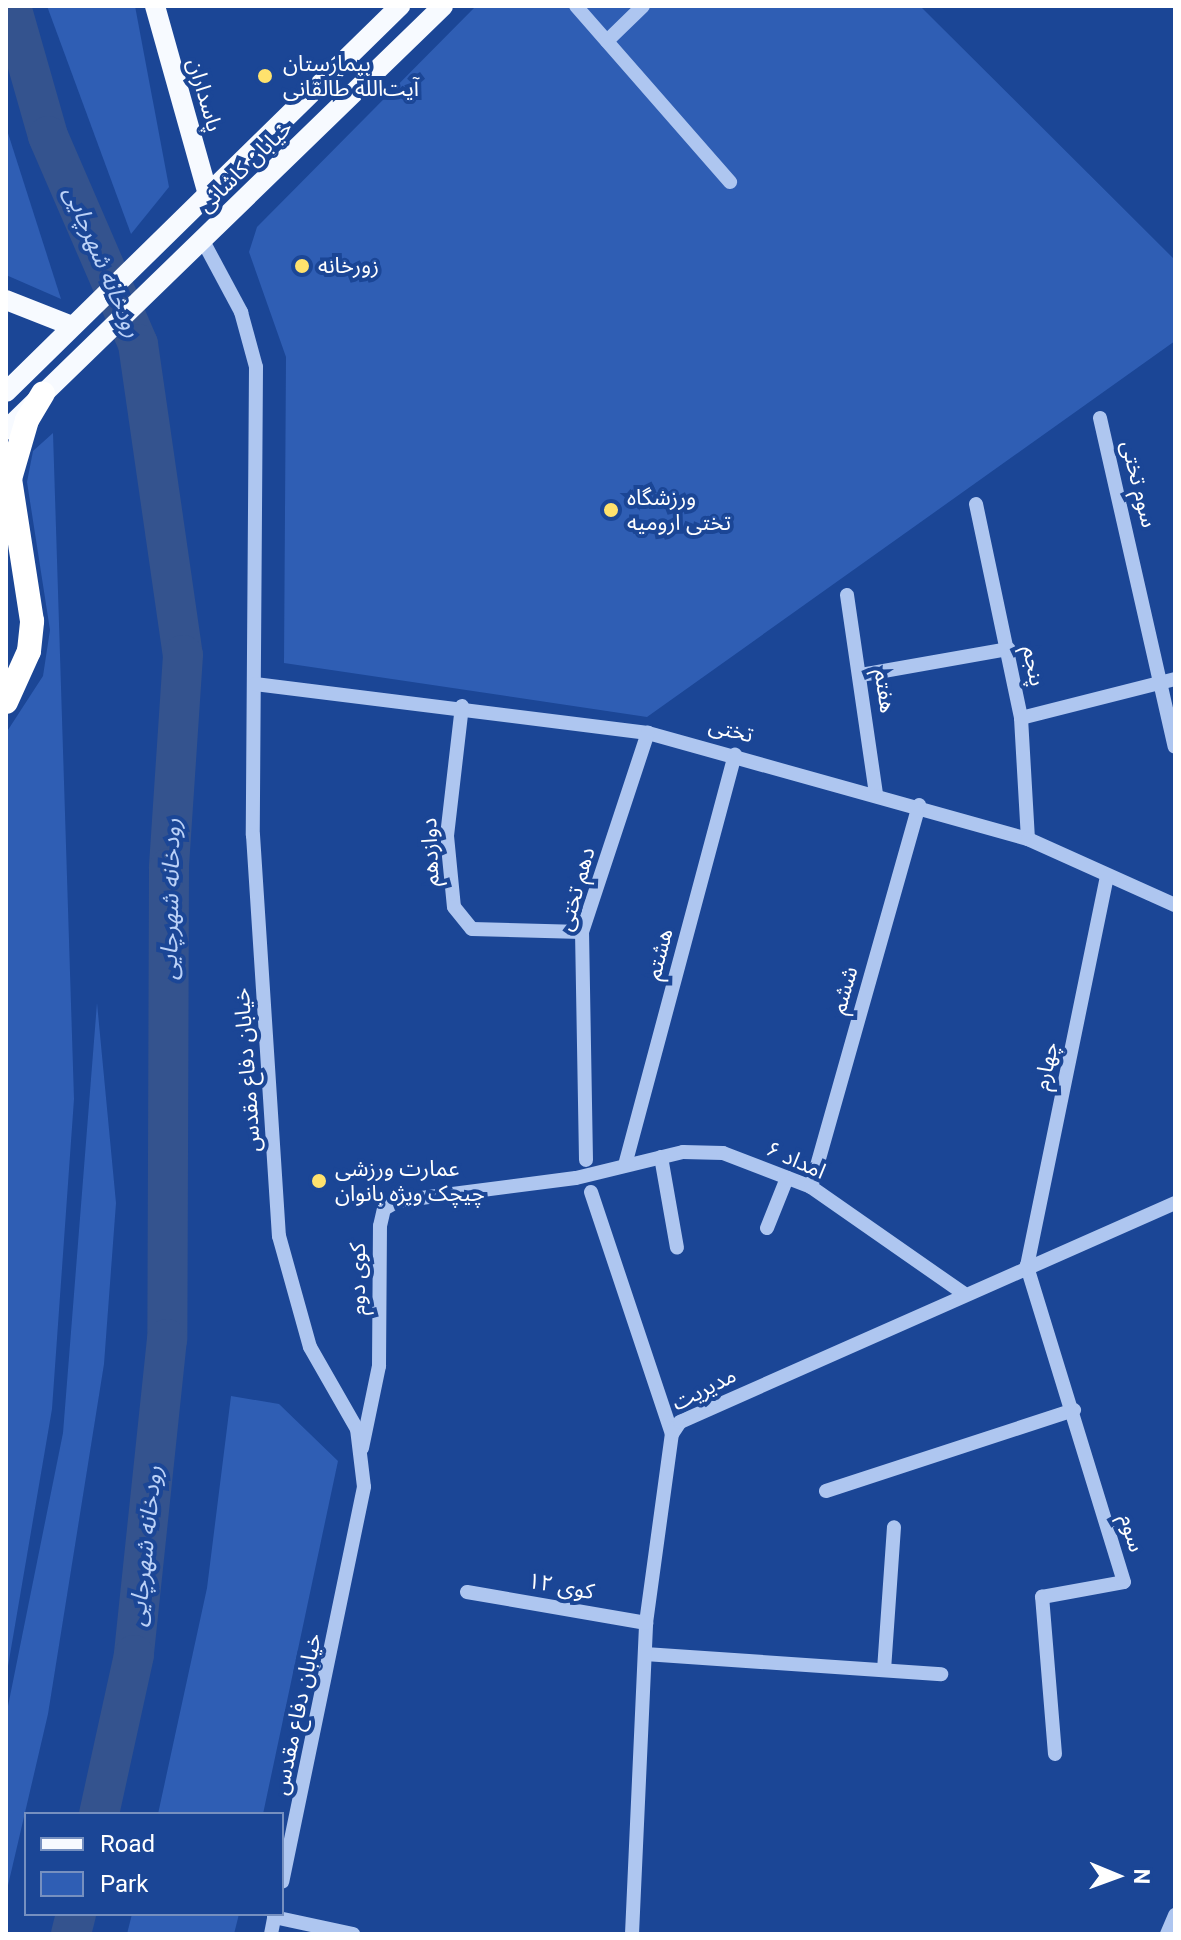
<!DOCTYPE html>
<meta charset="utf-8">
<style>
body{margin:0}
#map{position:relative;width:1181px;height:1940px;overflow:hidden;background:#1b4696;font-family:Roboto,"Noto Sans Arabic",sans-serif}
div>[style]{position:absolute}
.green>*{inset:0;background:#2f5eb4}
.river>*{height:40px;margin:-20px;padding:0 20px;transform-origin:20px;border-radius:20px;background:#34538e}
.minor>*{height:14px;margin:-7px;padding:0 7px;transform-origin:7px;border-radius:7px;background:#aec6f0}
.major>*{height:20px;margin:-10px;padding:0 10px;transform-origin:10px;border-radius:10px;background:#f7faff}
.highway>*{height:24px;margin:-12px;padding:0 12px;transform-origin:12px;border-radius:12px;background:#fff}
.dots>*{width:22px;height:22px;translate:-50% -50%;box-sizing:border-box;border:4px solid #1b4696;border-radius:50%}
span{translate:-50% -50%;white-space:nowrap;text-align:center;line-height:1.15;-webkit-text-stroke:8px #1b4696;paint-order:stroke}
.poi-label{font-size:22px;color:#fff}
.left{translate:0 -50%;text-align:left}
.street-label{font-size:22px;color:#fff}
.water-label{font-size:24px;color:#bbd1f7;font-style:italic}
.frame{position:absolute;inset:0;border:8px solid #fff;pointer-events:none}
.legend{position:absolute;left:24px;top:1812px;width:260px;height:104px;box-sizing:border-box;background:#1b4696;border:2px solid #7690c0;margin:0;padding:10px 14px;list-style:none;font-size:24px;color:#fff}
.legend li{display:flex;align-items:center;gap:16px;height:40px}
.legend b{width:40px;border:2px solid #7690c0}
.north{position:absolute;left:1077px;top:1836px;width:80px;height:80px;-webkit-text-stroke:6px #1b4696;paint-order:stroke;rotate:91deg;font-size:22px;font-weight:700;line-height:32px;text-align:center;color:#fff}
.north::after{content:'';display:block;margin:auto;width:28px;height:36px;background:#fff;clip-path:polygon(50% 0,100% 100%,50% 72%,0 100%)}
</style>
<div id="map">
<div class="green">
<div style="clip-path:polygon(47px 6px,135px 6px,169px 187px,131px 234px)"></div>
<div style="clip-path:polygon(476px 6px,920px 6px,1175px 260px,1175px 341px,647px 717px,284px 663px,286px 357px,249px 252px,257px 227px)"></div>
<div style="clip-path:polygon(6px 127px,61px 299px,6px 275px)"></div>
<div style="clip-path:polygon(53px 433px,74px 1099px,52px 1409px,6px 1678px,6px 733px,43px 676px,50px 630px,27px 482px,33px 451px)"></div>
<div style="clip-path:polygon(97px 1003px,116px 1203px,104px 1364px,48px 1714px,6px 1894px,6px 1716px,63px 1433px)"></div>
<div style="clip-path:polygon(231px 1396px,279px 1404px,338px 1461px,263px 1814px,158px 1814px,207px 1588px)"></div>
<div style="clip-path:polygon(132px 1914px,239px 1914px,234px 1934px,127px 1934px)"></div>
</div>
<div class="river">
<div style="left:11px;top:6px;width:135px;rotate:74.1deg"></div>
<div style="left:48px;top:136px;width:227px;rotate:66.6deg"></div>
<div style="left:138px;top:344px;width:314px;rotate:81.8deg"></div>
<div style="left:183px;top:655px;width:213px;rotate:93.8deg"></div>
<div style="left:169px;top:868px;width:471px;rotate:90.2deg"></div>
<div style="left:167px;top:1339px;width:318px;rotate:96deg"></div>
<div style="left:134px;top:1655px;width:163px;rotate:102.4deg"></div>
<div style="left:71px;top:1934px;width:21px;rotate:-76deg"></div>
</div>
<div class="minor">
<div style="left:576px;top:6px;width:234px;rotate:48.8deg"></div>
<div style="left:607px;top:41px;width:50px;rotate:-44.2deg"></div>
<div style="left:203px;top:241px;width:81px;rotate:61.8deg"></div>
<div style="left:241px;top:312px;width:57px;rotate:74.7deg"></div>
<div style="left:256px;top:367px;width:468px;rotate:90.4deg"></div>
<div style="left:253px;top:835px;width:402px;rotate:86.3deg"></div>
<div style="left:279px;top:1236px;width:115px;rotate:74.4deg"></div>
<div style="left:310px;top:1347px;width:95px;rotate:60.2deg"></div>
<div style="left:357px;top:1429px;width:58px;rotate:83.1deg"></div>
<div style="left:364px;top:1487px;width:403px;rotate:101.7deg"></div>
<div style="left:1100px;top:418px;width:337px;rotate:77.2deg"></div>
<div style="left:976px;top:504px;width:219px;rotate:78.1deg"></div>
<div style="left:1021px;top:718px;width:121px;rotate:86.7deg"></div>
<div style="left:847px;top:595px;width:201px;rotate:81.7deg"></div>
<div style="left:861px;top:675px;width:150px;rotate:-10deg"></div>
<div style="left:255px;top:684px;width:396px;rotate:7.1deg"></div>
<div style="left:648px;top:733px;width:395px;rotate:15.6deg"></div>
<div style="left:1028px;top:839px;width:161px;rotate:24.2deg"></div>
<div style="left:462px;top:706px;width:131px;rotate:96.6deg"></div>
<div style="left:447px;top:836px;width:71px;rotate:84.4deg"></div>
<div style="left:454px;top:907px;width:28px;rotate:51deg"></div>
<div style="left:472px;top:929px;width:110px;rotate:1.6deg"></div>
<div style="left:1021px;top:718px;width:159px;rotate:-14.2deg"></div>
<div style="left:661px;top:1157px;width:92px;rotate:80deg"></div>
<div style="left:586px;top:1160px;width:228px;rotate:-91deg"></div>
<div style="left:582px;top:932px;width:210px;rotate:-71.7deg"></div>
<div style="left:625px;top:1165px;width:425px;rotate:-75deg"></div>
<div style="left:811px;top:1187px;width:397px;rotate:-74.2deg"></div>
<div style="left:591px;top:1192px;width:255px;rotate:71.5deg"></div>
<div style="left:767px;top:1228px;width:54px;rotate:-68.2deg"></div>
<div style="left:362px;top:1448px;width:84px;rotate:-78.3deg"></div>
<div style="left:379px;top:1366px;width:140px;rotate:-89.6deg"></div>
<div style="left:380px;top:1226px;width:17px;rotate:-77deg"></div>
<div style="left:384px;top:1209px;width:16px;rotate:-30deg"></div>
<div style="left:398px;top:1201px;width:179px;rotate:-7.4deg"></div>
<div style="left:576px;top:1178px;width:110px;rotate:-13.7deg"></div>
<div style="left:683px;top:1152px;width:40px;rotate:1.4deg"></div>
<div style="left:723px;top:1153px;width:94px;rotate:21.1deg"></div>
<div style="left:811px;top:1187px;width:185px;rotate:34.9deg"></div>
<div style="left:826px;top:1491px;width:261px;rotate:-18.1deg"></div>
<div style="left:467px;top:1592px;width:182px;rotate:9.8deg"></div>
<div style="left:645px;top:1654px;width:297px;rotate:3.9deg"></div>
<div style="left:884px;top:1670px;width:143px;rotate:-86deg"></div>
<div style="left:1055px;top:1754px;width:158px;rotate:-94.7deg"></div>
<div style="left:1042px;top:1597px;width:83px;rotate:-10.4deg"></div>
<div style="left:1124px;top:1582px;width:331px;rotate:-107.1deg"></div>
<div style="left:1027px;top:1266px;width:398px;rotate:-78.4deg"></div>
<div style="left:274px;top:1917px;width:81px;rotate:12.1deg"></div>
<div style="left:271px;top:1934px;width:20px;rotate:-79deg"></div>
<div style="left:632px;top:1934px;width:311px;rotate:-87.4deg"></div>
<div style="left:646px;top:1623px;width:191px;rotate:-82.2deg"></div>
<div style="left:672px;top:1434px;width:14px;rotate:-56deg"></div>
<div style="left:680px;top:1422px;width:541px;rotate:-23.87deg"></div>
<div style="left:1167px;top:1934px;width:21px;rotate:-67deg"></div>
</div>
<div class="major">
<div style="left:155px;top:6px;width:199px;rotate:74.3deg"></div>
<div style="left:6px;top:300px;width:71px;rotate:21.5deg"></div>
<div style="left:6px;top:392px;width:552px;rotate:-44.41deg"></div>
<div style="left:6px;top:430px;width:609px;rotate:-44.13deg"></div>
</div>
<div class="highway">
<div style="left:6px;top:702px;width:56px;rotate:-65.7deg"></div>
<div style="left:29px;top:651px;width:30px;rotate:-84deg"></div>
<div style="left:32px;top:621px;width:144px;rotate:-98.8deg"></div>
<div style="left:10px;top:479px;width:61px;rotate:-73.9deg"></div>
<div style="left:27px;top:420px;width:31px;rotate:-59deg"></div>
</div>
<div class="dots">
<div style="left:265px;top:76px;background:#ffe26d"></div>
<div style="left:302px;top:266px;background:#ffe26d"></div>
<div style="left:611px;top:510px;background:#ffe26d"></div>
<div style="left:319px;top:1181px;background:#ffe26d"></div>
</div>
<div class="poi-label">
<span class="left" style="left:283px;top:76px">بیمارستان<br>آیت‌الله طالقانی</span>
<span class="left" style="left:318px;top:266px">زورخانه</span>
<span class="left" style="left:627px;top:510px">ورزشگاه<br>تختی ارومیه</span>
<span class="left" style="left:335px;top:1181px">عمارت ورزشی<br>چیچک ویژه بانوان</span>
</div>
<div class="street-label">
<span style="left:205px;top:95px;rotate:74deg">پاسداران</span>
<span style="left:245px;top:166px;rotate:-44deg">خیابان کاشانی</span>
<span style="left:1139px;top:484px;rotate:76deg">سوم تختی</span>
<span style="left:1034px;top:666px;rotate:79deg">پنجم</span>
<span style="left:885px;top:691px;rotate:82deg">هفتم</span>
<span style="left:731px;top:730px;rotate:14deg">تختی</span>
<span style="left:430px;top:852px;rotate:-92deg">دوازدهم</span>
<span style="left:576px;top:889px;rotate:-74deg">دهم تختی</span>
<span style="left:659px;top:954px;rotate:-75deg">هشتم</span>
<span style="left:844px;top:990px;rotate:-74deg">ششم</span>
<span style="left:1046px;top:1066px;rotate:-78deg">چهارم</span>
<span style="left:247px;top:1070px;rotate:-94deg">خیابان دفاع مقدس</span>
<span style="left:796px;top:1160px;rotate:24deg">امداد ۶</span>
<span style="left:358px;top:1279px;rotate:-90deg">کوی دوم</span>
<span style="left:704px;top:1389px;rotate:-27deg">مدیریت</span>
<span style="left:1132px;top:1533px;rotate:74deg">سوم</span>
<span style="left:561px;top:1586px;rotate:10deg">کوی ۱۲</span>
<span style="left:297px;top:1714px;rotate:-78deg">خیابان دفاع مقدس</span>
</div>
<div class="water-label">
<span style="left:102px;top:262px;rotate:67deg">رودخانه شهرچایی</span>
<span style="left:171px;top:899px;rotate:-89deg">رودخانه شهرچایی</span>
<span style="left:146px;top:1546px;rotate:-84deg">رودخانه شهرچایی</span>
</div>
<div class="frame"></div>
<ul class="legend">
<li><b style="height:10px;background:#f7faff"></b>Road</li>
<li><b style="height:22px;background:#2f5eb4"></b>Park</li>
</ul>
<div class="north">N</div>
</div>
